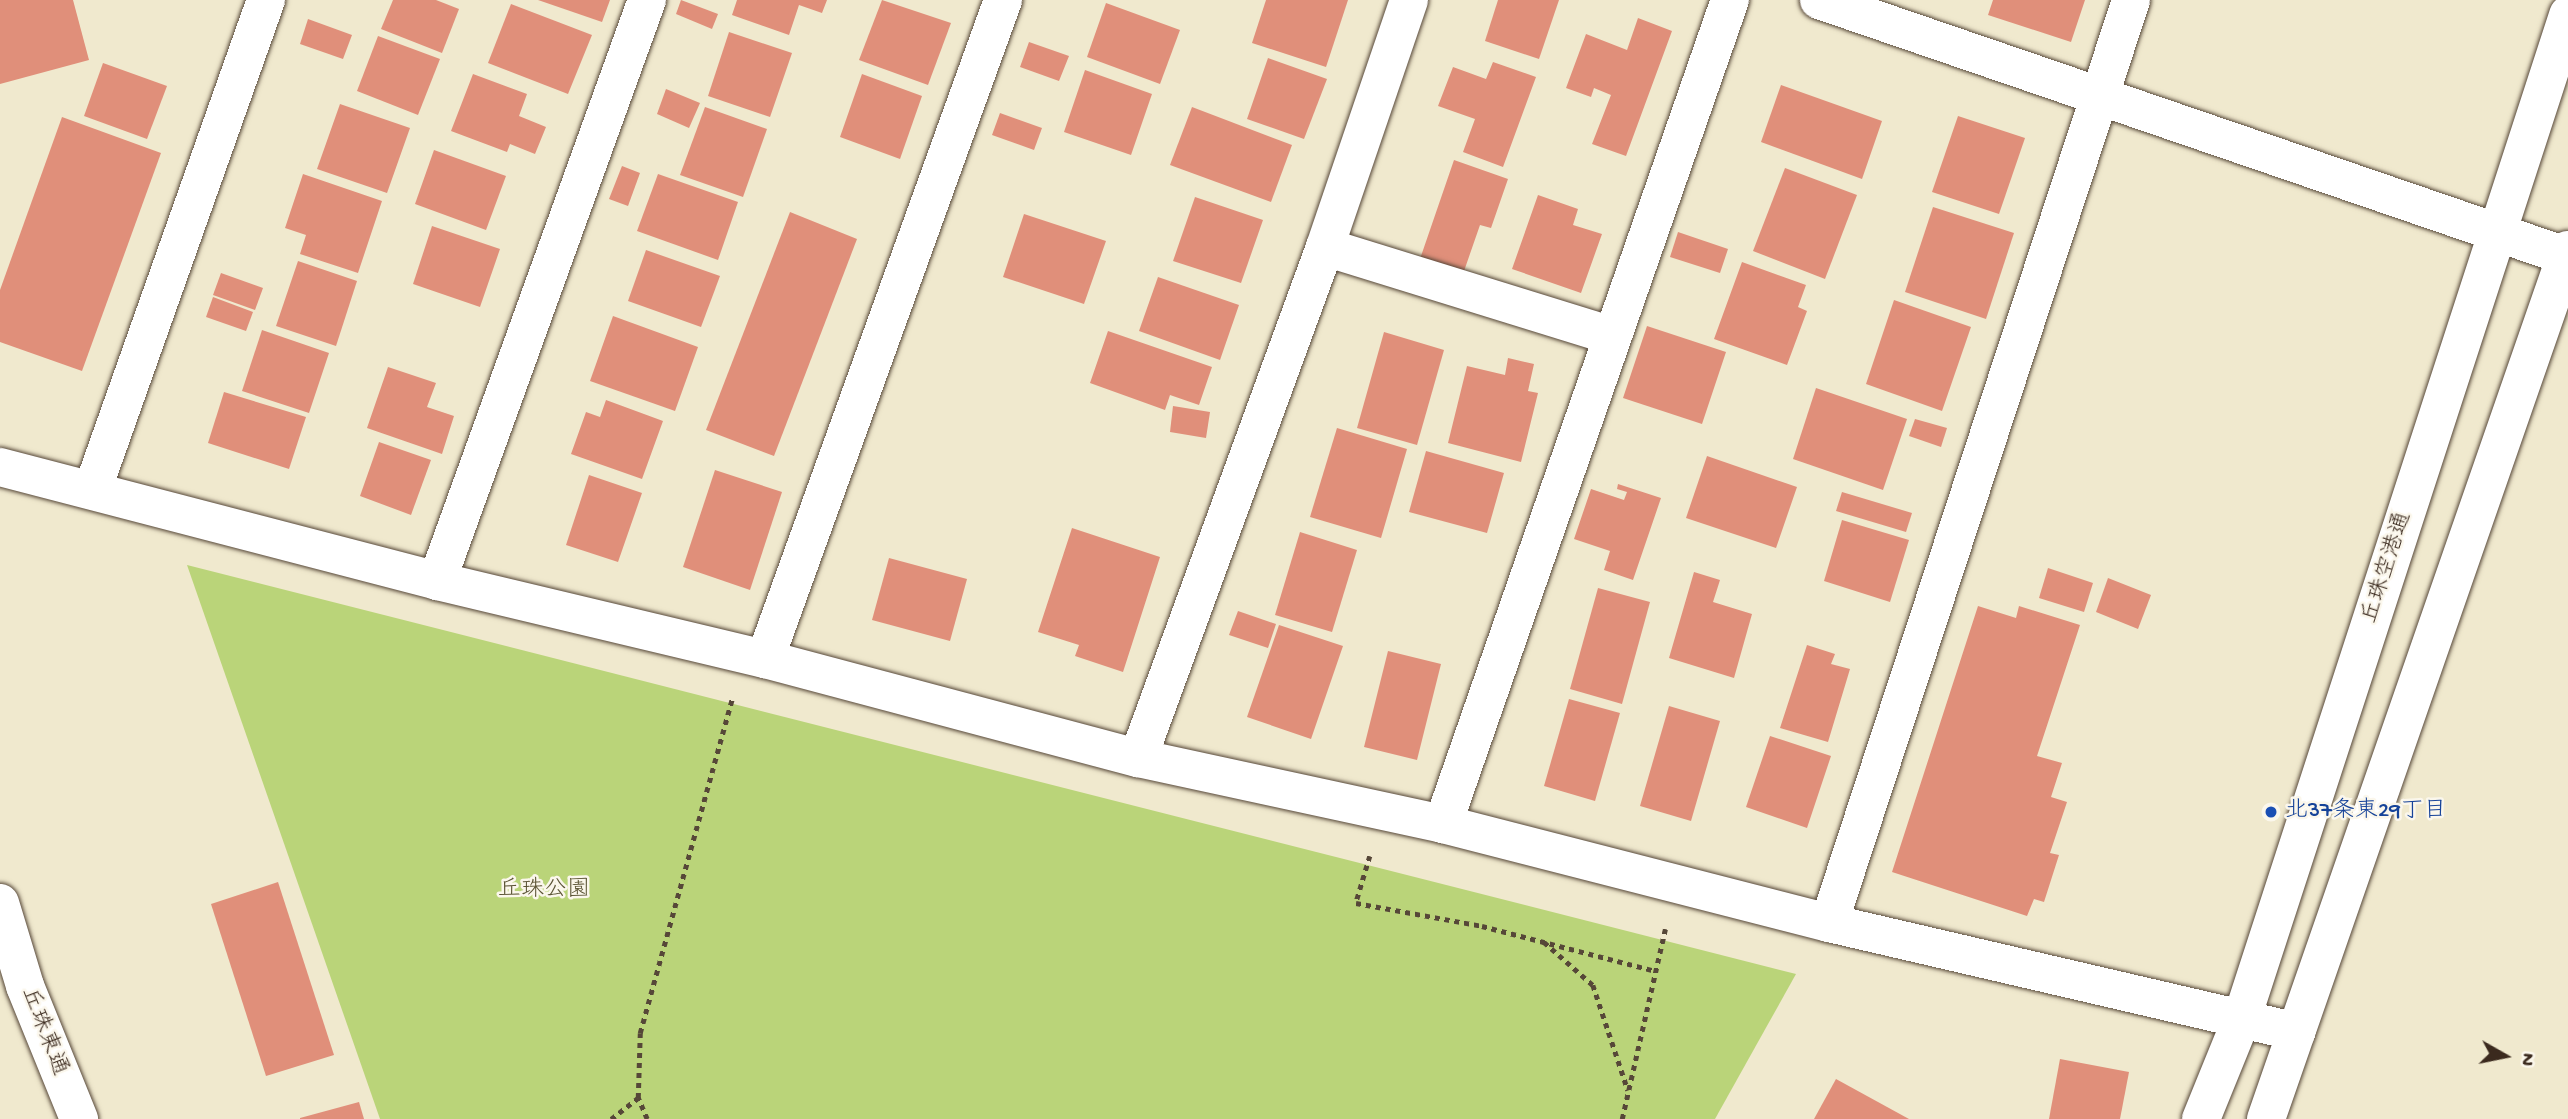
<!DOCTYPE html>
<meta charset="utf-8">
<style>
body{margin:0}
#map{position:relative;width:2568px;height:1119px;overflow:hidden;background:#f0e9ce;font-family:"Gochi Hand","Klee One",sans-serif}
div>[style]{position:absolute}
.green>*{inset:0;background:#bad479}
.building>*{inset:0;background:#e08f7a}
.path>*{height:4.5px;margin-top:-2.25px;transform-origin:0;background:repeating-linear-gradient(90deg,#564738 0 5px,transparent 0 10px)}
.roads{filter:drop-shadow(0 0 2px #564738) drop-shadow(0 0 2px #564738)}
.minor>*{height:38px;margin:-19px;padding:0 19px;transform-origin:19px;border-radius:19px;background:#fff}
.tertiary>*{height:38px;margin:-19px;padding:0 19px;transform-origin:19px;border-radius:19px;background:#fff}
.secondary>*{height:38px;margin:-19px;padding:0 19px;transform-origin:19px;border-radius:19px;background:#fff}
.dots>*{width:19px;height:19px;translate:-50% -50%;box-sizing:border-box;border:4px solid #fbf7ec;border-radius:50%}
span{translate:-50% -50%;white-space:nowrap;text-align:center;line-height:1.15;-webkit-text-stroke:5px #fbf7ec;paint-order:stroke}
.street-label{font-size:23px;color:#3b2a1e}
.transit-label{font-size:23px;color:#164399}
.left{translate:0 -50%;text-align:left}
.park-label{font-size:23px;color:#5b5435}
.north{position:absolute;left:2470px;top:1021px;width:70px;height:70px;-webkit-text-stroke:5px #fbf7ec;paint-order:stroke;rotate:99deg;font-size:19px;font-weight:700;line-height:28px;text-align:center;color:#3b2a1e}
.north::after{content:'';display:block;margin:auto;width:24px;height:32px;background:#3b2a1e;clip-path:polygon(50% 0,100% 100%,50% 72%,0 100%)}
</style>
<div id="map">
<div class="green">
<div style="clip-path:polygon(187px 565px,1796px 974px,1715px 1119px,380px 1119px)"></div>
</div>
<div class="building">
<div style="clip-path:polygon(0 0,73px 0,89px 60px,0 84px)"></div>
<div style="clip-path:polygon(393px 0,436px 0,459px 9px,442px 53px,381px 29px)"></div>
<div style="clip-path:polygon(538px 0,610px 0,602px 22px)"></div>
<div style="clip-path:polygon(681px 0,718px 14px,712px 29px,676px 14px)"></div>
<div style="clip-path:polygon(737px 0,827px 0,822px 13px,799px 5px,789px 35px,732px 15px)"></div>
<div style="clip-path:polygon(882px 0,951px 23px,928px 85px,859px 60px)"></div>
<div style="clip-path:polygon(1266px 0,1348px 0,1326px 67px,1252px 43px)"></div>
<div style="clip-path:polygon(1498px 0,1559px 0,1539px 59px,1485px 41px)"></div>
<div style="clip-path:polygon(1993px 0,2085px 0,2071px 42px,1988px 15px)"></div>
<div style="clip-path:polygon(1106px 3px,1180px 30px,1160px 84px,1087px 57px)"></div>
<div style="clip-path:polygon(511px 4px,592px 35px,568px 94px,488px 63px)"></div>
<div style="clip-path:polygon(1638px 18px,1672px 31px,1626px 156px,1592px 144px,1611px 95px,1594px 88px,1591px 97px,1566px 88px,1586px 34px,1627px 50px)"></div>
<div style="clip-path:polygon(308px 19px,352px 35px,343px 59px,300px 44px)"></div>
<div style="clip-path:polygon(729px 32px,792px 53px,770px 117px,708px 96px)"></div>
<div style="clip-path:polygon(378px 36px,440px 59px,418px 115px,357px 91px)"></div>
<div style="clip-path:polygon(1029px 42px,1069px 56px,1059px 81px,1020px 67px)"></div>
<div style="clip-path:polygon(1268px 58px,1327px 79px,1304px 139px,1247px 119px)"></div>
<div style="clip-path:polygon(1493px 62px,1536px 77px,1503px 167px,1463px 152px,1475px 119px,1438px 106px,1453px 67px,1486px 79px)"></div>
<div style="clip-path:polygon(103px 63px,167px 86px,147px 139px,84px 116px)"></div>
<div style="clip-path:polygon(1085px 70px,1152px 94px,1131px 155px,1064px 132px)"></div>
<div style="clip-path:polygon(473px 74px,527px 94px,519px 116px,546px 127px,535px 154px,510px 144px,507px 152px,451px 131px)"></div>
<div style="clip-path:polygon(862px 74px,922px 96px,900px 159px,840px 137px)"></div>
<div style="clip-path:polygon(1781px 85px,1882px 121px,1862px 179px,1761px 142px)"></div>
<div style="clip-path:polygon(666px 89px,700px 103px,689px 128px,657px 114px)"></div>
<div style="clip-path:polygon(340px 104px,410px 128px,387px 193px,317px 169px)"></div>
<div style="clip-path:polygon(705px 107px,767px 129px,743px 197px,680px 175px)"></div>
<div style="clip-path:polygon(1192px 107px,1292px 145px,1271px 202px,1170px 165px)"></div>
<div style="clip-path:polygon(1000px 113px,1042px 128px,1034px 150px,992px 135px)"></div>
<div style="clip-path:polygon(1958px 116px,2025px 138px,1999px 214px,1932px 192px)"></div>
<div style="clip-path:polygon(62px 117px,161px 153px,82px 371px,0 342px,0 290px)"></div>
<div style="clip-path:polygon(434px 150px,506px 176px,486px 230px,415px 204px)"></div>
<div style="clip-path:polygon(1454px 160px,1508px 179px,1491px 228px,1480px 225px,1463px 274px,1420px 259px)"></div>
<div style="clip-path:polygon(622px 166px,640px 173px,628px 206px,609px 199px)"></div>
<div style="clip-path:polygon(1785px 168px,1857px 195px,1825px 279px,1753px 251px)"></div>
<div style="clip-path:polygon(303px 174px,382px 201px,358px 273px,300px 254px,306px 235px,285px 228px)"></div>
<div style="clip-path:polygon(658px 174px,738px 202px,718px 260px,637px 231px)"></div>
<div style="clip-path:polygon(1538px 195px,1578px 209px,1573px 225px,1602px 234px,1581px 293px,1512px 269px)"></div>
<div style="clip-path:polygon(1195px 197px,1263px 220px,1241px 283px,1173px 261px)"></div>
<div style="clip-path:polygon(1933px 207px,2014px 233px,1986px 319px,1905px 292px)"></div>
<div style="clip-path:polygon(790px 212px,857px 239px,774px 456px,706px 430px)"></div>
<div style="clip-path:polygon(1024px 214px,1106px 241px,1084px 304px,1003px 277px)"></div>
<div style="clip-path:polygon(432px 226px,500px 249px,480px 307px,413px 284px)"></div>
<div style="clip-path:polygon(1678px 232px,1728px 249px,1720px 273px,1670px 257px)"></div>
<div style="clip-path:polygon(646px 250px,720px 276px,701px 327px,628px 301px)"></div>
<div style="clip-path:polygon(298px 261px,357px 281px,336px 346px,276px 326px)"></div>
<div style="clip-path:polygon(1742px 262px,1806px 285px,1798px 307px,1807px 311px,1787px 365px,1714px 339px)"></div>
<div style="clip-path:polygon(221px 273px,263px 288px,255px 310px,213px 295px)"></div>
<div style="clip-path:polygon(1158px 277px,1239px 305px,1220px 360px,1139px 331px)"></div>
<div style="clip-path:polygon(213px 297px,253px 312px,246px 331px,206px 317px)"></div>
<div style="clip-path:polygon(1894px 300px,1971px 327px,1942px 411px,1866px 384px)"></div>
<div style="clip-path:polygon(613px 316px,698px 347px,675px 411px,590px 381px)"></div>
<div style="clip-path:polygon(1647px 326px,1726px 352px,1702px 424px,1623px 398px)"></div>
<div style="clip-path:polygon(262px 330px,329px 353px,309px 413px,242px 391px)"></div>
<div style="clip-path:polygon(1108px 331px,1212px 367px,1199px 405px,1170px 395px,1165px 410px,1090px 383px)"></div>
<div style="clip-path:polygon(1384px 332px,1444px 350px,1417px 445px,1357px 428px)"></div>
<div style="clip-path:polygon(1508px 358px,1534px 364px,1528px 391px,1538px 393px,1521px 462px,1448px 443px,1467px 366px,1505px 375px)"></div>
<div style="clip-path:polygon(388px 367px,436px 383px,427px 407px,454px 416px,442px 454px,367px 428px)"></div>
<div style="clip-path:polygon(1816px 388px,1907px 419px,1883px 490px,1793px 459px)"></div>
<div style="clip-path:polygon(224px 392px,306px 417px,289px 469px,208px 443px)"></div>
<div style="clip-path:polygon(606px 400px,663px 421px,642px 479px,571px 454px,586px 412px,600px 417px)"></div>
<div style="clip-path:polygon(1173px 406px,1210px 412px,1206px 438px,1170px 432px)"></div>
<div style="clip-path:polygon(1915px 419px,1947px 428px,1941px 447px,1909px 436px)"></div>
<div style="clip-path:polygon(1337px 428px,1407px 449px,1381px 538px,1310px 517px)"></div>
<div style="clip-path:polygon(379px 442px,431px 460px,411px 515px,360px 496px)"></div>
<div style="clip-path:polygon(1426px 451px,1504px 473px,1487px 533px,1409px 512px)"></div>
<div style="clip-path:polygon(1707px 456px,1797px 487px,1776px 548px,1686px 518px)"></div>
<div style="clip-path:polygon(715px 470px,782px 492px,750px 590px,683px 567px)"></div>
<div style="clip-path:polygon(589px 475px,642px 493px,618px 562px,566px 545px)"></div>
<div style="clip-path:polygon(1618px 484px,1661px 498px,1633px 580px,1604px 570px,1610px 551px,1574px 539px,1591px 489px,1624px 500px,1627px 492px,1617px 489px)"></div>
<div style="clip-path:polygon(1842px 492px,1912px 513px,1906px 532px,1836px 511px)"></div>
<div style="clip-path:polygon(1842px 520px,1909px 540px,1890px 602px,1824px 581px)"></div>
<div style="clip-path:polygon(1072px 528px,1160px 557px,1123px 672px,1075px 656px,1079px 645px,1038px 632px)"></div>
<div style="clip-path:polygon(1300px 532px,1357px 550px,1332px 632px,1275px 615px)"></div>
<div style="clip-path:polygon(889px 558px,967px 579px,950px 641px,872px 620px)"></div>
<div style="clip-path:polygon(2048px 568px,2093px 583px,2084px 612px,2039px 598px)"></div>
<div style="clip-path:polygon(1694px 572px,1720px 580px,1713px 602px,1752px 614px,1734px 678px,1669px 658px)"></div>
<div style="clip-path:polygon(2108px 578px,2151px 595px,2138px 629px,2096px 612px)"></div>
<div style="clip-path:polygon(1598px 588px,1650px 602px,1622px 704px,1570px 689px)"></div>
<div style="clip-path:polygon(1978px 606px,2016px 618px,2019px 606px,2080px 625px,2037px 756px,2062px 763px,2051px 797px,2067px 802px,2050px 853px,2059px 855px,2044px 902px,2034px 899px,2027px 916px,1892px 872px)"></div>
<div style="clip-path:polygon(1238px 611px,1276px 624px,1268px 648px,1229px 635px)"></div>
<div style="clip-path:polygon(1279px 625px,1343px 646px,1311px 739px,1247px 717px)"></div>
<div style="clip-path:polygon(1807px 645px,1835px 654px,1831px 664px,1850px 669px,1828px 742px,1780px 728px)"></div>
<div style="clip-path:polygon(1388px 651px,1441px 664px,1417px 760px,1364px 747px)"></div>
<div style="clip-path:polygon(1569px 699px,1620px 713px,1595px 801px,1544px 786px)"></div>
<div style="clip-path:polygon(1669px 706px,1720px 721px,1691px 821px,1640px 806px)"></div>
<div style="clip-path:polygon(1770px 736px,1831px 756px,1807px 828px,1746px 807px)"></div>
<div style="clip-path:polygon(278px 882px,334px 1055px,266px 1076px,211px 904px)"></div>
<div style="clip-path:polygon(2060px 1059px,2129px 1072px,2120px 1119px,2049px 1119px)"></div>
<div style="clip-path:polygon(1836px 1079px,1909px 1119px,1814px 1119px)"></div>
<div style="clip-path:polygon(359px 1102px,364px 1119px,300px 1119px,300px 1118px)"></div>
</div>
<div class="path">
<div style="left:1370px;top:856px;width:49px;rotate:106.6deg"></div>
<div style="left:1356px;top:903px;width:128px;rotate:10.3deg"></div>
<div style="left:1482px;top:926px;width:180px;rotate:14.5deg"></div>
<div style="left:1544px;top:942px;width:65px;rotate:41.3deg"></div>
<div style="left:1593px;top:985px;width:111px;rotate:71.6deg"></div>
<div style="left:611px;top:1119px;width:34px;rotate:-38deg"></div>
<div style="left:647px;top:1119px;width:23px;rotate:-113deg"></div>
<div style="left:638px;top:1098px;width:65px;rotate:-88.2deg"></div>
<div style="left:640px;top:1033px;width:347px;rotate:-74.6deg"></div>
<div style="left:1622px;top:1119px;width:195px;rotate:-77.2deg"></div>
</div>
<div class="roads">
<div class="minor">
<div style="left:1819px;top:0;width:790px;rotate:18.92deg"></div>
<div style="left:1325px;top:247px;width:301px;rotate:17.2deg"></div>
<div style="left:0;top:467px;width:452px;rotate:14.6deg"></div>
<div style="left:437px;top:581px;width:337px;rotate:13.4deg"></div>
<div style="left:765px;top:659px;width:386px;rotate:14.9deg"></div>
<div style="left:1138px;top:758px;width:312px;rotate:12.2deg"></div>
<div style="left:1443px;top:824px;width:398px;rotate:14.4deg"></div>
<div style="left:1829px;top:923px;width:480px;rotate:13.1deg"></div>
<div style="left:93px;top:488px;width:518px;rotate:-70.48deg"></div>
<div style="left:437px;top:581px;width:618px;rotate:-70.13deg"></div>
<div style="left:765px;top:659px;width:701px;rotate:-70.14deg"></div>
<div style="left:1138px;top:758px;width:544px;rotate:-69.9deg"></div>
<div style="left:1325px;top:247px;width:261px;rotate:-71.2deg"></div>
<div style="left:1443px;top:824px;width:873px;rotate:-70.8deg"></div>
<div style="left:1829px;top:923px;width:971px;rotate:-71.88deg"></div>
</div>
<div class="tertiary">
<div style="left:0;top:903px;width:87px;rotate:73.2deg"></div>
<div style="left:25px;top:986px;width:144px;rotate:67.9deg"></div>
</div>
<div class="secondary">
<div style="left:2201px;top:1119px;width:109px;rotate:-67.9deg"></div>
<div style="left:2242px;top:1018px;width:1055px;rotate:-71.99deg"></div>
<div style="left:2266px;top:1119px;width:920px;rotate:-70.84deg"></div>
</div>
</div>
<div class="dots">
<div style="left:2271px;top:812px;background:#1a4fb4"></div>
</div>
<div class="street-label">
<span style="left:2388px;top:568px;rotate:-72deg">丘珠空港通</span>
<span style="left:43px;top:1032px;rotate:69deg">丘珠東通</span>
</div>
<div class="transit-label">
<span class="left" style="left:2285px;top:812px">北37条東29丁目</span>
</div>
<div class="park-label">
<span style="left:544px;top:891px">丘珠公園</span>
</div>
<div class="north">N</div>
</div>
